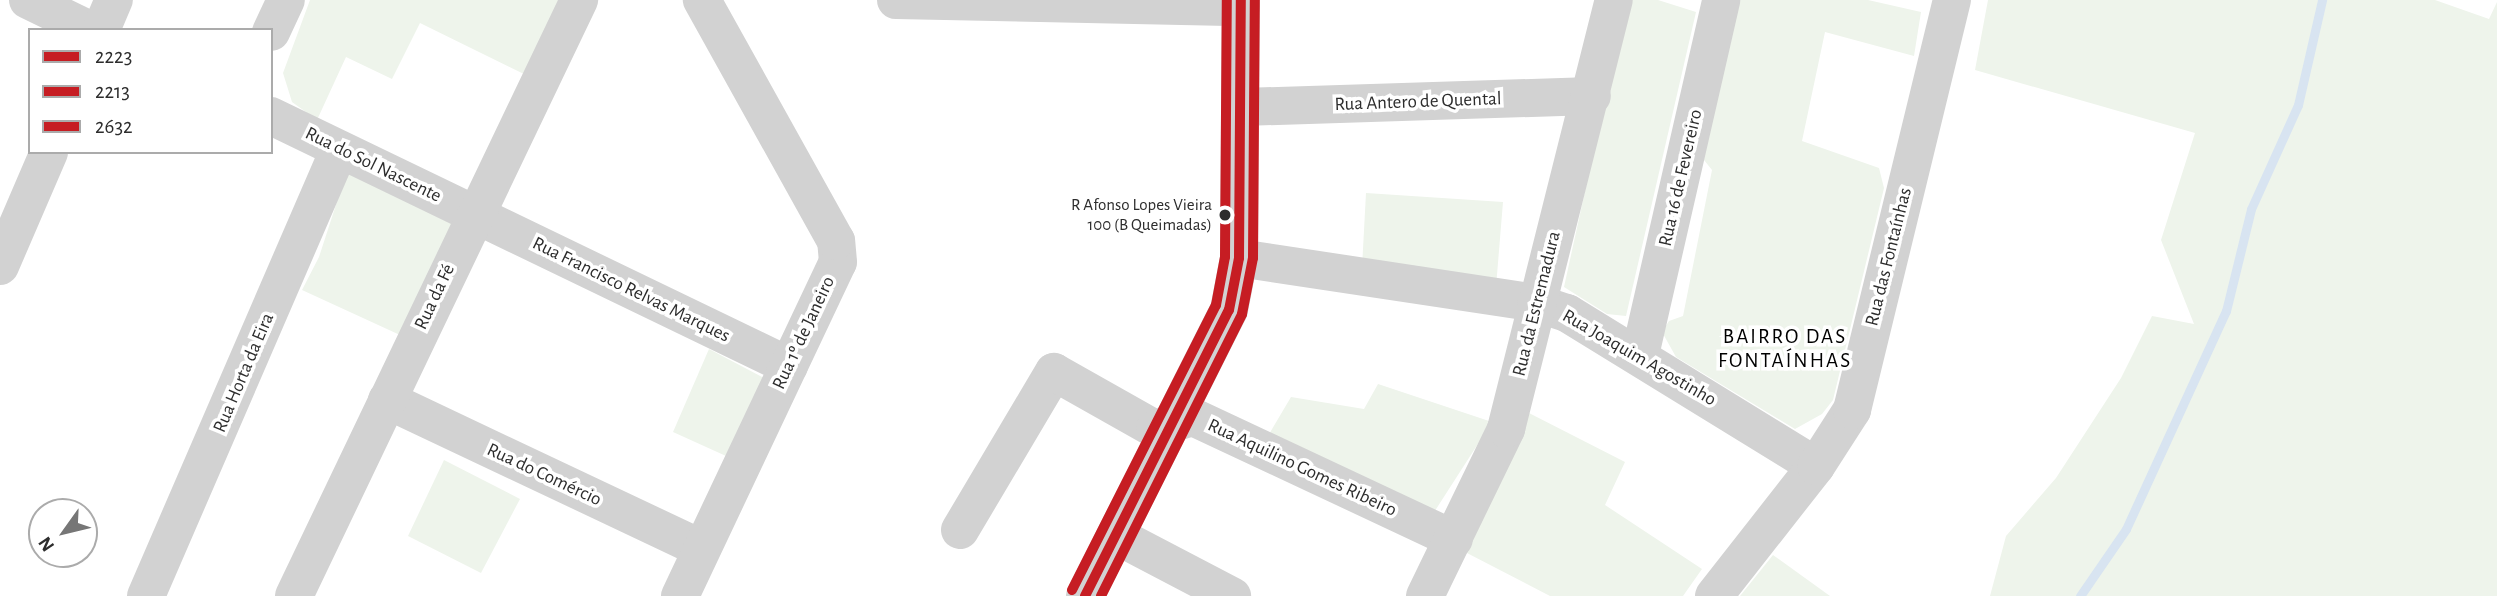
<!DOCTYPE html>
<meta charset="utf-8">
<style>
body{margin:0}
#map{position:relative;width:2497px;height:596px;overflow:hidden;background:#fff;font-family:"Alegreya Sans",sans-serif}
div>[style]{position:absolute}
.green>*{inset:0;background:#eef4eb}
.stream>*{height:9px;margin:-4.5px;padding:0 4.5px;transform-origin:4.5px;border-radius:4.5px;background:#d8e4f1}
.minor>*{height:38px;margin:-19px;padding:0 19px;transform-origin:19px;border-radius:19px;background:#d2d2d2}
.bus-1>*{height:10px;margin:-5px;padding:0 5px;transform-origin:5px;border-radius:5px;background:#c61d23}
.bus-2>*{height:10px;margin:-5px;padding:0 5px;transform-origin:5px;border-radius:5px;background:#c61d23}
.bus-3>*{height:10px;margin:-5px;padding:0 5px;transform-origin:5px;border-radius:5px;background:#c61d23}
.dots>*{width:19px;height:19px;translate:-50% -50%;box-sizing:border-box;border:4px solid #fff;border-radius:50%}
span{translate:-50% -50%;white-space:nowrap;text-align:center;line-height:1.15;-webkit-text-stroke:7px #fff;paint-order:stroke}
.bus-label{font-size:17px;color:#2d2d2d}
.right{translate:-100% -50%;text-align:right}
.street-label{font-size:19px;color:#2d2d2d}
.neighbourhood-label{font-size:21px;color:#000;letter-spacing:2px}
.legend{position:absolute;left:28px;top:28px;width:245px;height:126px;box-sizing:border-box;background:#fff;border:2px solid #ababab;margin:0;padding:9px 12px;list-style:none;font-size:21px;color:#2d2d2d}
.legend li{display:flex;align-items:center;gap:14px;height:35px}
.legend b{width:35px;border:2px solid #ababab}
.north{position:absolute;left:28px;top:498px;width:70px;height:70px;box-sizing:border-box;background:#fff;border:2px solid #ababab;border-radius:50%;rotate:236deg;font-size:19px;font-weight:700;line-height:28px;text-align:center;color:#2d2d2d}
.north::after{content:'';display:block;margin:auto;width:24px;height:32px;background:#767676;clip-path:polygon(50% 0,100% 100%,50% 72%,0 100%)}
</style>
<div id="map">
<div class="green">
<div style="clip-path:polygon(310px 0,564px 0,528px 76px,420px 23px,392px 79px,346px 57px,317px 120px,292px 102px,283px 73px)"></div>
<div style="clip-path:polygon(1627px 0,1658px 0,1696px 12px,1626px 316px,1607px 314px,1564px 287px)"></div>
<div style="clip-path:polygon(1732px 0,1868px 0,1921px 12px,1914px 56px,1825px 32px,1802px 141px,1879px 168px,1884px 188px,1833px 400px,1822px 414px,1795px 429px,1676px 357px,1662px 332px,1669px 321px,1683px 316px,1712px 170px,1700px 155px)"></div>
<div style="clip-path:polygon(1988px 0,2435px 0,2489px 19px,2497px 2px,2497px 596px,1990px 596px,2006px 536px,2056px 478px,2121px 378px,2152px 316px,2194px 324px,2161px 240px,2195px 133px,1975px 70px)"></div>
<div style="clip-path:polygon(354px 173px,451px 218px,452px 228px,400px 335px,302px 290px,319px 257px,346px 174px)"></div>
<div style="clip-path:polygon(1366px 193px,1503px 202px,1496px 287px,1362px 268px)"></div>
<div style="clip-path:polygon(709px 349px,764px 378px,726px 456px,673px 432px)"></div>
<div style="clip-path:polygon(1378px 384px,1492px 422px,1431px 517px,1268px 436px,1291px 397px,1364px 409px)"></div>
<div style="clip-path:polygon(1527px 412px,1625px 462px,1605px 505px,1702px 569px,1683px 596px,1550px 596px,1465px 552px)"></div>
<div style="clip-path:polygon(444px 460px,520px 499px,481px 573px,408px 536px)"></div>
<div style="clip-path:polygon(1773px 555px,1830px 596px,1740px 596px)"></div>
</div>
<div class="stream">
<div style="left:2080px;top:596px;width:81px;rotate:-55.5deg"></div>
<div style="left:2126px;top:529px;width:240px;rotate:-65.4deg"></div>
<div style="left:2226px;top:311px;width:105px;rotate:-76.2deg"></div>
<div style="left:2251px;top:209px;width:114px;rotate:-65.7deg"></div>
<div style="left:2298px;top:105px;width:108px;rotate:-77.1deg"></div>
</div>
<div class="minor">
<div style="left:28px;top:0;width:69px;rotate:25.8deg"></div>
<div style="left:896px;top:0;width:345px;rotate:1.2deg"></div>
<div style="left:101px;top:30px;width:33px;rotate:-67deg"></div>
<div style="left:271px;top:32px;width:35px;rotate:-65deg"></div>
<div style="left:1243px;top:107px;width:349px;rotate:-1.8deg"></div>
<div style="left:271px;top:116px;width:575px;rotate:25.76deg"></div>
<div style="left:1239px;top:258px;width:300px;rotate:8.6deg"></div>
<div style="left:1536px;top:303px;width:33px;rotate:18deg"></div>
<div style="left:1567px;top:313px;width:292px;rotate:31.6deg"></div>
<div style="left:0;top:266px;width:124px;rotate:-66.7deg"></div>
<div style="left:1640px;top:355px;width:364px;rotate:-77.1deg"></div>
<div style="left:387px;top:400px;width:348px;rotate:25.3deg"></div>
<div style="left:960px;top:530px;width:184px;rotate:-59.3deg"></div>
<div style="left:1054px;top:372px;width:116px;rotate:29.4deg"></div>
<div style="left:1155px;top:429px;width:40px;rotate:-18deg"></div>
<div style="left:1193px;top:417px;width:288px;rotate:25.1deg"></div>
<div style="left:1117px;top:536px;width:130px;rotate:27.6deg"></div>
<div style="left:146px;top:596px;width:486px;rotate:-66.6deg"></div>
<div style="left:294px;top:596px;width:661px;rotate:-64.44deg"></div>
<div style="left:680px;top:596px;width:369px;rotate:-64.7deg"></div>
<div style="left:838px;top:262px;width:21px;rotate:-95deg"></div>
<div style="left:836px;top:241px;width:276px;rotate:-119.1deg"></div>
<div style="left:1085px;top:596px;width:320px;rotate:-63.3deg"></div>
<div style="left:1229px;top:310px;width:53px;rotate:-79.1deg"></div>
<div style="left:1239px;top:258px;width:258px;rotate:-89.6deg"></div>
<div style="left:1425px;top:596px;width:186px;rotate:-64.1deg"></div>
<div style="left:1506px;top:429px;width:442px;rotate:-75.9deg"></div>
<div style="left:1714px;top:596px;width:165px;rotate:-51.9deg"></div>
<div style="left:1816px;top:466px;width:67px;rotate:-57.3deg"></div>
<div style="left:1852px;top:410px;width:422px;rotate:-76.3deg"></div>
</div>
<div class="bus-1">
<div style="left:1085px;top:596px;width:320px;rotate:-63.3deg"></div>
<div style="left:1229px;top:310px;width:53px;rotate:-79.1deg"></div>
<div style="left:1239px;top:258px;width:258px;rotate:-89.6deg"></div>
</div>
<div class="bus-2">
<div style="left:1101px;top:596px;width:315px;rotate:-63.4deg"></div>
<div style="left:1242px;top:314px;width:57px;rotate:-78.9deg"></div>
<div style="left:1253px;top:258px;width:258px;rotate:-89.6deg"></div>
</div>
<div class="bus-3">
<div style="left:1072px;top:590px;width:319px;rotate:-63.2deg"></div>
<div style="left:1216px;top:305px;width:49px;rotate:-79.4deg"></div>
<div style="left:1225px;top:257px;width:257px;rotate:-89.6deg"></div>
</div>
<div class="dots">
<div style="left:1225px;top:215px;background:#2d2d2d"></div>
</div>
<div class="bus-label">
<span class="right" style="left:1212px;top:215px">R Afonso Lopes Vieira<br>100 (B Queimadas)</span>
</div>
<div class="street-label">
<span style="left:1418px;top:102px;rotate:-2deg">Rua Antero de Quental</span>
<span style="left:373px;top:165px;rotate:26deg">Rua do Sol Nascente</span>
<span style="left:1681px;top:178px;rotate:-77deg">Rua 16 de Fevereiro</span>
<span style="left:1889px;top:257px;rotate:-76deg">Rua das Fontaínhas</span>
<span style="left:631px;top:290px;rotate:26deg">Rua Francisco Relvas Marques</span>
<span style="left:435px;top:297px;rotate:-65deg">Rua da Fé</span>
<span style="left:1537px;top:304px;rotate:-76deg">Rua da Estremadura</span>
<span style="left:804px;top:333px;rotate:-65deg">Rua 1º de Janeiro</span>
<span style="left:1639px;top:358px;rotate:30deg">Rua Joaquim Agostinho</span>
<span style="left:244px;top:373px;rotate:-67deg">Rua Horta da Eira</span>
<span style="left:1302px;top:468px;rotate:25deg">Rua Aquilino Gomes Ribeiro</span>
<span style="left:544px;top:475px;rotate:25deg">Rua do Comércio</span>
</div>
<div class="neighbourhood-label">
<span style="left:1785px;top:349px">BAIRRO DAS<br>FONTAÍNHAS</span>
</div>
<ul class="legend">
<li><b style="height:9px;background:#c61d23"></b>2223</li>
<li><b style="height:9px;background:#c61d23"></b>2213</li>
<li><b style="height:9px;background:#c61d23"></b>2632</li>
</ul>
<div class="north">N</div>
</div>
